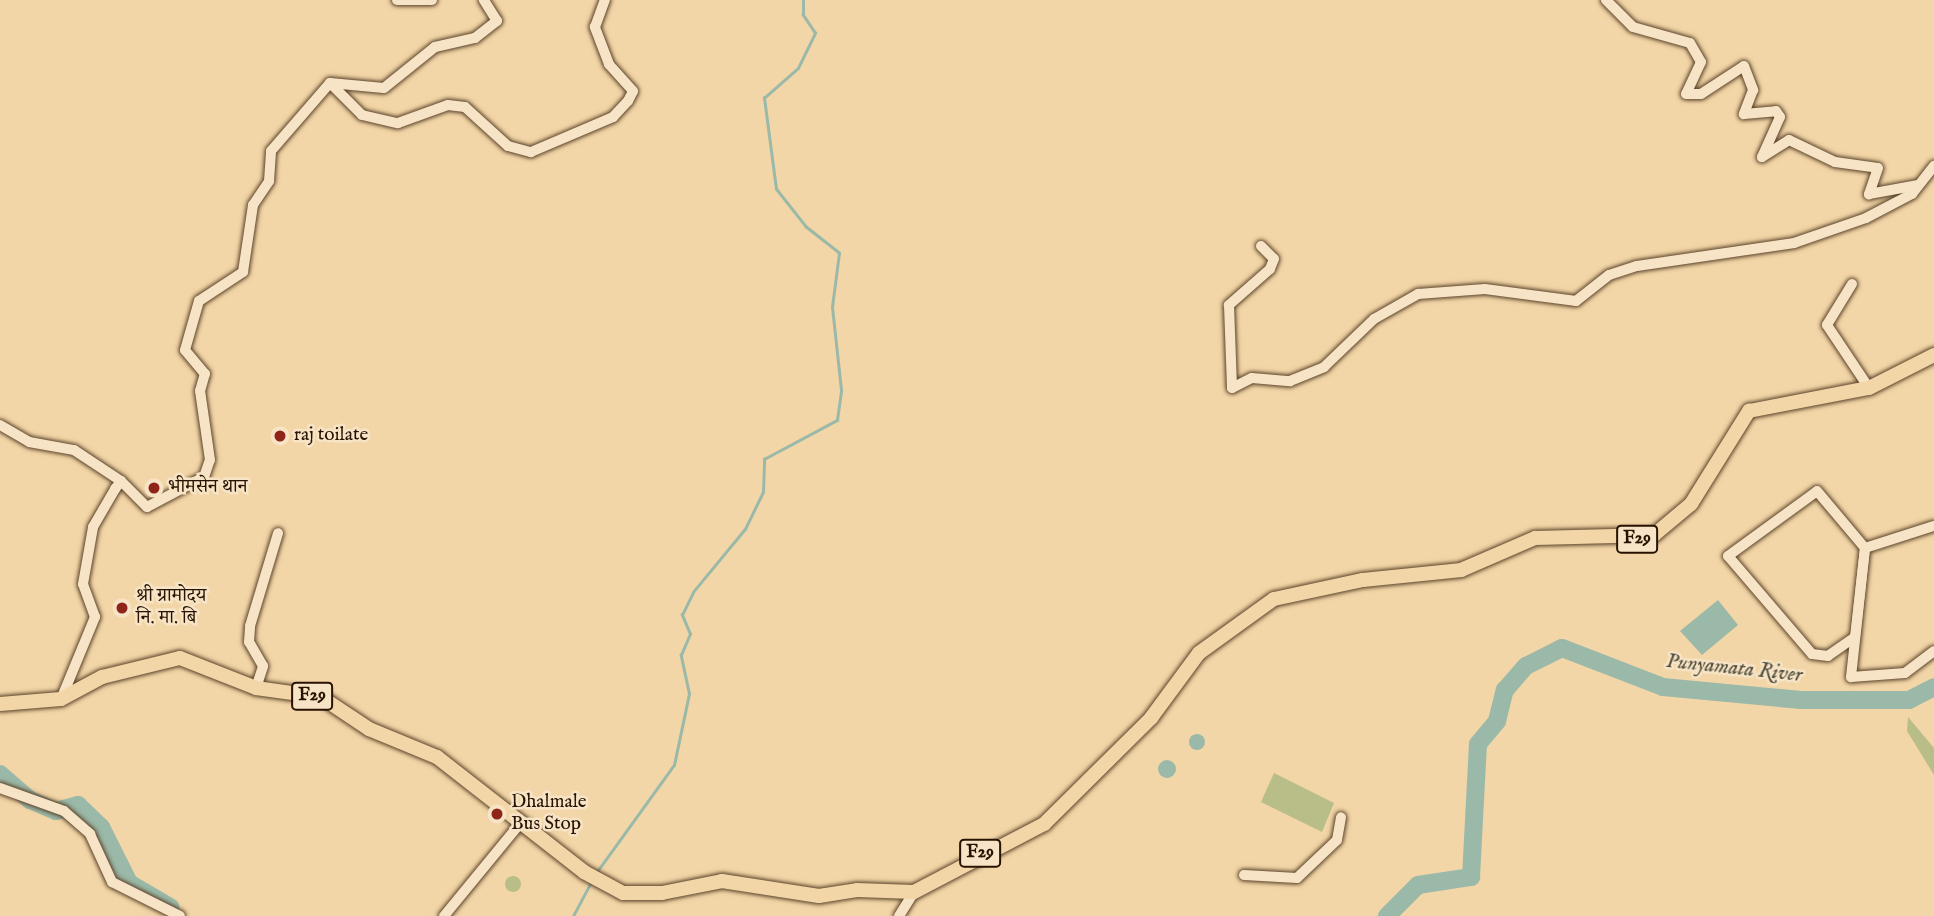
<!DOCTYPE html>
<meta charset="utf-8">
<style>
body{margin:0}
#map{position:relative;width:1934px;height:916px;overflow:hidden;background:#f3d6a7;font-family:"IM FELL English","Noto Serif Devanagari",serif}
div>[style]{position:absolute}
.green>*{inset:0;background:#b9be89}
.round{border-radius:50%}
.water>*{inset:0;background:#9bb9a8}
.stream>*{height:2.5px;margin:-1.25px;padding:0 1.25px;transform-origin:1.25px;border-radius:1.25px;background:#9bb9a8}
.river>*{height:18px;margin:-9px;padding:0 9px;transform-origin:9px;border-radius:9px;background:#9bb9a8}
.roads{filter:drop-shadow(0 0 2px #5b432a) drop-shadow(0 0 2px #5b432a)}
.street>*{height:10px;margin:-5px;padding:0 5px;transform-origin:5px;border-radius:5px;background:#f7e4c6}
.primary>*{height:14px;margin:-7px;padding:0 7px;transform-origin:7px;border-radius:7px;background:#f3d6a7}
.dots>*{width:19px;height:19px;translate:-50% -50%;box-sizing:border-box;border:4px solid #f7e4c6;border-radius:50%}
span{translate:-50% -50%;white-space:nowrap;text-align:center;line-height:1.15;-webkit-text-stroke:5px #f7e4c6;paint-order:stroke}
.shield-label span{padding:2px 5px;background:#f7e4c6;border:2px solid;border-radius:5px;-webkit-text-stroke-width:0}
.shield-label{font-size:18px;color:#281201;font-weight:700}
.poi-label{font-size:19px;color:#281201}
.left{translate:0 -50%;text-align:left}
.water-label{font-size:21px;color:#504c3b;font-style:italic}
</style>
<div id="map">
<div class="green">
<div style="clip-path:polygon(1908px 717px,1934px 748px,1934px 775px,1907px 731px)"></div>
<div style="clip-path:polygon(1274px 773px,1334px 803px,1322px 832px,1261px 802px)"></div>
<div class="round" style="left:505px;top:876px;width:16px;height:16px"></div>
</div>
<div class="water">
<div style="clip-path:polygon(1718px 600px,1738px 625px,1702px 655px,1680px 631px)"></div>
<div class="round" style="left:1189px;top:734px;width:16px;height:16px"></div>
<div class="round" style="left:1158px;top:760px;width:18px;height:18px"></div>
</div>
<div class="stream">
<div style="left:596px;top:873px;width:133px;rotate:-54.2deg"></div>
<div style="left:674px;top:765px;width:73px;rotate:-78.1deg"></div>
<div style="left:689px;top:694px;width:40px;rotate:-102deg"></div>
<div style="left:681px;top:655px;width:23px;rotate:-67deg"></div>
<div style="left:690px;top:634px;width:21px;rotate:-113deg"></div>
<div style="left:682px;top:615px;width:25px;rotate:-64deg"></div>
<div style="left:693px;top:592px;width:82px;rotate:-50.5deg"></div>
<div style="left:745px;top:529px;width:41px;rotate:-64.1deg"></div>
<div style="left:763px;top:492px;width:33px;rotate:-88deg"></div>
<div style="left:764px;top:459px;width:83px;rotate:-28.1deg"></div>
<div style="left:837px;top:420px;width:30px;rotate:-82deg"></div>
<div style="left:841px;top:390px;width:83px;rotate:-96.2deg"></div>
<div style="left:832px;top:307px;width:54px;rotate:-82.6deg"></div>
<div style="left:839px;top:253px;width:42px;rotate:-141.8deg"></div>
<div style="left:806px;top:227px;width:48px;rotate:-128.3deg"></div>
<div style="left:776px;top:189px;width:92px;rotate:-97.5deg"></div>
<div style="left:764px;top:98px;width:45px;rotate:-41.4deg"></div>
<div style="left:798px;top:68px;width:39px;rotate:-64deg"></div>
<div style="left:815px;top:33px;width:22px;rotate:-124deg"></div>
<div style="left:803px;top:15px;width:15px;rotate:-90deg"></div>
<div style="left:573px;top:916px;width:38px;rotate:-62deg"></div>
</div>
<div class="river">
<div style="left:0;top:774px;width:40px;rotate:41deg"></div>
<div style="left:30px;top:800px;width:28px;rotate:23deg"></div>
<div style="left:56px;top:811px;width:23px;rotate:-15deg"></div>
<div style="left:78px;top:805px;width:32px;rotate:44deg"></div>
<div style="left:101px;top:827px;width:63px;rotate:63.4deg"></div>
<div style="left:129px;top:883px;width:48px;rotate:30.3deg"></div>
<div style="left:1387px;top:916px;width:44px;rotate:-45deg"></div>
<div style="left:1418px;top:885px;width:54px;rotate:-8.6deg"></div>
<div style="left:1471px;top:877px;width:133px;rotate:-87deg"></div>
<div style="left:1478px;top:744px;width:30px;rotate:-50deg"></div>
<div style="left:1497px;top:721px;width:32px;rotate:-76deg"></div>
<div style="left:1505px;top:690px;width:32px;rotate:-49deg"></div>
<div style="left:1526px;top:666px;width:40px;rotate:-26.6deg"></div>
<div style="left:1562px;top:648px;width:108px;rotate:21.1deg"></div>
<div style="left:1663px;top:687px;width:139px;rotate:5.4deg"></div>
<div style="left:1801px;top:700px;width:108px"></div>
<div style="left:1909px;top:700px;width:28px;rotate:-27deg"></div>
</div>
<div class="roads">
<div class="street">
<div style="left:397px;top:0;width:35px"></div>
<div style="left:1606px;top:0;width:38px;rotate:45deg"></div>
<div style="left:1633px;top:27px;width:59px;rotate:15.7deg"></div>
<div style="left:1690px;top:43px;width:22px;rotate:60deg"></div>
<div style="left:1701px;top:62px;width:35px;rotate:115deg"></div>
<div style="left:1686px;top:94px;width:15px"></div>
<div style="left:1701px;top:94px;width:51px;rotate:-33.1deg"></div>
<div style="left:1744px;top:66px;width:26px;rotate:69deg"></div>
<div style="left:1753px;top:90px;width:26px;rotate:111deg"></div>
<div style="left:1744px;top:114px;width:32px;rotate:-5deg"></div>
<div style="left:1776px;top:111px;width:7px;rotate:56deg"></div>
<div style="left:1780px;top:117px;width:44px;rotate:114.2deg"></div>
<div style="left:1762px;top:157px;width:32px;rotate:-32deg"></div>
<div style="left:1789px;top:140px;width:51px;rotate:25.6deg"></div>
<div style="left:1835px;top:162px;width:43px;rotate:7.9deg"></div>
<div style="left:1878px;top:168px;width:28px;rotate:109deg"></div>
<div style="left:1869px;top:194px;width:50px;rotate:-10.4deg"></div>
<div style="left:330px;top:83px;width:45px;rotate:45deg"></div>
<div style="left:362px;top:115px;width:37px;rotate:13deg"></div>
<div style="left:398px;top:123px;width:53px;rotate:-19.8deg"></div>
<div style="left:448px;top:105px;width:17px;rotate:7deg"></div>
<div style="left:465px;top:107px;width:58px;rotate:42.2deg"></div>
<div style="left:508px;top:146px;width:24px;rotate:15deg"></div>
<div style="left:531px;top:152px;width:89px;rotate:-23.1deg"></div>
<div style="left:613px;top:117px;width:22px;rotate:-47deg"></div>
<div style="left:628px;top:101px;width:11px;rotate:-63deg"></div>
<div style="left:633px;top:91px;width:36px;rotate:-132deg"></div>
<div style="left:609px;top:64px;width:40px;rotate:-111deg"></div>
<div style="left:595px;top:27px;width:29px;rotate:-70deg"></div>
<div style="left:1261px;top:246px;width:18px;rotate:45deg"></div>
<div style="left:1274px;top:259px;width:11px;rotate:112deg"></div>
<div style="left:1270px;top:269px;width:55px;rotate:138.7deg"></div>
<div style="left:1229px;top:305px;width:83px;rotate:87.9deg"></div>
<div style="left:1232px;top:388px;width:22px;rotate:-27deg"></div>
<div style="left:1252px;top:378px;width:38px;rotate:5deg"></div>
<div style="left:1290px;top:381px;width:37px;rotate:-22deg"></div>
<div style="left:1324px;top:367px;width:69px;rotate:-43.8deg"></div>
<div style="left:1374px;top:319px;width:51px;rotate:-29.6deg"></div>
<div style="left:1418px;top:294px;width:67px;rotate:-4.3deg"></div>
<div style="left:1485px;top:289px;width:92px;rotate:7.5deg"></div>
<div style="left:1576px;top:301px;width:42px;rotate:-38.2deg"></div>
<div style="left:1609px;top:275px;width:29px;rotate:-18deg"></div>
<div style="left:1637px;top:266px;width:159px;rotate:-8.3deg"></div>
<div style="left:1794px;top:243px;width:76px;rotate:-19.1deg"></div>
<div style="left:1866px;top:218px;width:52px;rotate:-27.6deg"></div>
<div style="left:1912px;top:194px;width:36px;rotate:-52deg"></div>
<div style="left:1852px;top:284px;width:48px;rotate:121.4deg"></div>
<div style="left:1827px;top:325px;width:76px;rotate:56.3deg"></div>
<div style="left:0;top:425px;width:34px;rotate:30deg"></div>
<div style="left:29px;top:442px;width:46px;rotate:10.1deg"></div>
<div style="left:74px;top:450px;width:56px;rotate:33.4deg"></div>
<div style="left:1865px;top:548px;width:90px;rotate:96.4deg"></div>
<div style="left:1855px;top:637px;width:33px;rotate:145deg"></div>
<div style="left:1828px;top:656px;width:16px;rotate:-173deg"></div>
<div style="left:1812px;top:654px;width:129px;rotate:-130.6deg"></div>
<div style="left:1728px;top:556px;width:110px;rotate:-36.1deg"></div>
<div style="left:1817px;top:491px;width:75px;rotate:49.9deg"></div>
<div style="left:1865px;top:548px;width:130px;rotate:96.2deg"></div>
<div style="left:1851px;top:677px;width:54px;rotate:-4.2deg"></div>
<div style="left:1905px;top:673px;width:36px;rotate:-37deg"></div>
<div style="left:1865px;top:548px;width:72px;rotate:-17.7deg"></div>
<div style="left:256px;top:688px;width:23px;rotate:-72deg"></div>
<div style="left:263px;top:666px;width:28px;rotate:-120deg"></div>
<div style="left:249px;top:642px;width:16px;rotate:-86deg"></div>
<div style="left:250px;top:626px;width:97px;rotate:-73.2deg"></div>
<div style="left:62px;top:697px;width:87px;rotate:-67.6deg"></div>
<div style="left:95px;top:617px;width:35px;rotate:-110deg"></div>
<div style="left:83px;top:584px;width:58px;rotate:-80deg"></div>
<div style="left:93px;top:527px;width:44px;rotate:-59.9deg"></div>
<div style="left:115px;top:489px;width:10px;rotate:-53deg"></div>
<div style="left:121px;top:481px;width:37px;rotate:45deg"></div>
<div style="left:147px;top:507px;width:64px;rotate:-27.8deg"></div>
<div style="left:204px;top:477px;width:18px;rotate:-71deg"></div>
<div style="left:210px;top:460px;width:70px;rotate:-98.2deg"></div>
<div style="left:200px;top:391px;width:18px;rotate:-74deg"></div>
<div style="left:205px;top:374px;width:31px;rotate:-130deg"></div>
<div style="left:185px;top:350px;width:51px;rotate:-74.1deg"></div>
<div style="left:199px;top:301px;width:53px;rotate:-33.4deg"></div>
<div style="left:243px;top:272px;width:68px;rotate:-81.5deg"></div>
<div style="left:253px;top:205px;width:29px;rotate:-56deg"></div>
<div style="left:269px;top:181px;width:30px;rotate:-86deg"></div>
<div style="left:271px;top:151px;width:90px;rotate:-49.1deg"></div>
<div style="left:330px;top:83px;width:54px;rotate:5.3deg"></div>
<div style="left:384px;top:88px;width:65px;rotate:-38.8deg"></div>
<div style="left:435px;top:47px;width:41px;rotate:-12.7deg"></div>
<div style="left:475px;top:38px;width:28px;rotate:-38deg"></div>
<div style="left:497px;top:21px;width:25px;rotate:-122deg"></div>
<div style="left:0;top:788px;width:68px;rotate:19.8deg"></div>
<div style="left:64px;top:811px;width:35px;rotate:41deg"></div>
<div style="left:90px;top:834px;width:53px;rotate:65.4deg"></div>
<div style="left:112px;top:882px;width:76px;rotate:26.6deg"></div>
<div style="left:1244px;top:875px;width:53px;rotate:3.2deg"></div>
<div style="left:1297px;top:878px;width:55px;rotate:-43.5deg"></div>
<div style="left:1337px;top:840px;width:23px;rotate:-80deg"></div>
<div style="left:444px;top:916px;width:123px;rotate:-50.6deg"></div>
<div style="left:899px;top:916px;width:28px;rotate:-58deg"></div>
</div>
<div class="primary">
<div style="left:0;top:704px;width:61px;rotate:-4.7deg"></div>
<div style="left:61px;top:699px;width:47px;rotate:-28.2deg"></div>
<div style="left:102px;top:677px;width:80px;rotate:-13.7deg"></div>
<div style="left:180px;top:658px;width:82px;rotate:21.5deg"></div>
<div style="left:256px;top:688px;width:66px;rotate:7.9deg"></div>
<div style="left:321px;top:697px;width:58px;rotate:33.7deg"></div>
<div style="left:369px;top:729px;width:74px;rotate:22.4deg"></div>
<div style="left:437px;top:757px;width:187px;rotate:38deg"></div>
<div style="left:584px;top:872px;width:44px;rotate:28.3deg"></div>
<div style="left:623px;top:893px;width:39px"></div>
<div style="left:662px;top:893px;width:61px;rotate:-11.3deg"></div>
<div style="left:722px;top:881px;width:98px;rotate:8.8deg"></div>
<div style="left:819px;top:896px;width:38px;rotate:-9deg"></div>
<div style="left:857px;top:890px;width:57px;rotate:2deg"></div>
<div style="left:914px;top:892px;width:147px;rotate:-27.6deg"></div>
<div style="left:1044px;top:824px;width:151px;rotate:-44.7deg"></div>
<div style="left:1151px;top:718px;width:81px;rotate:-53.6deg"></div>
<div style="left:1199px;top:653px;width:92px;rotate:-35.8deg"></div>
<div style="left:1274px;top:599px;width:91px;rotate:-12.1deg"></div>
<div style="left:1363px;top:580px;width:99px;rotate:-5.8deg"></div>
<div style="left:1461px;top:570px;width:81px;rotate:-23.4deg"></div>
<div style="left:1535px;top:538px;width:119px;rotate:-1.4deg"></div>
<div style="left:1654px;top:535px;width:48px;rotate:-40deg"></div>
<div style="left:1691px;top:504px;width:110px;rotate:-58.1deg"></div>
<div style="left:1749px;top:411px;width:122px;rotate:-10.9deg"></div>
<div style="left:1869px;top:388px;width:73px;rotate:-26.9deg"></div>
</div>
</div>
<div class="dots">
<div style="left:280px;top:436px;background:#8f2418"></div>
<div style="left:154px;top:488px;background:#8f2418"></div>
<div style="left:122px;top:608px;background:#8f2418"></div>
<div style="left:497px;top:814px;background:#8f2418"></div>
</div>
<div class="shield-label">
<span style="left:1637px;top:539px">F29</span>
<span style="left:312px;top:696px">F29</span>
<span style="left:980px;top:853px">F29</span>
</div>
<div class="poi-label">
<span class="left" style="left:294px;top:436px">raj toilate</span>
<span class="left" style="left:168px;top:488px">भीमसेन थान</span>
<span class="left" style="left:136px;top:608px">श्री ग्रामोदय<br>नि. मा. बि</span>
<span class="left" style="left:511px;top:814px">Dhalmale<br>Bus Stop</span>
</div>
<div class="water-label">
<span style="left:1734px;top:669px;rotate:6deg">Punyamata River</span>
</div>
</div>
